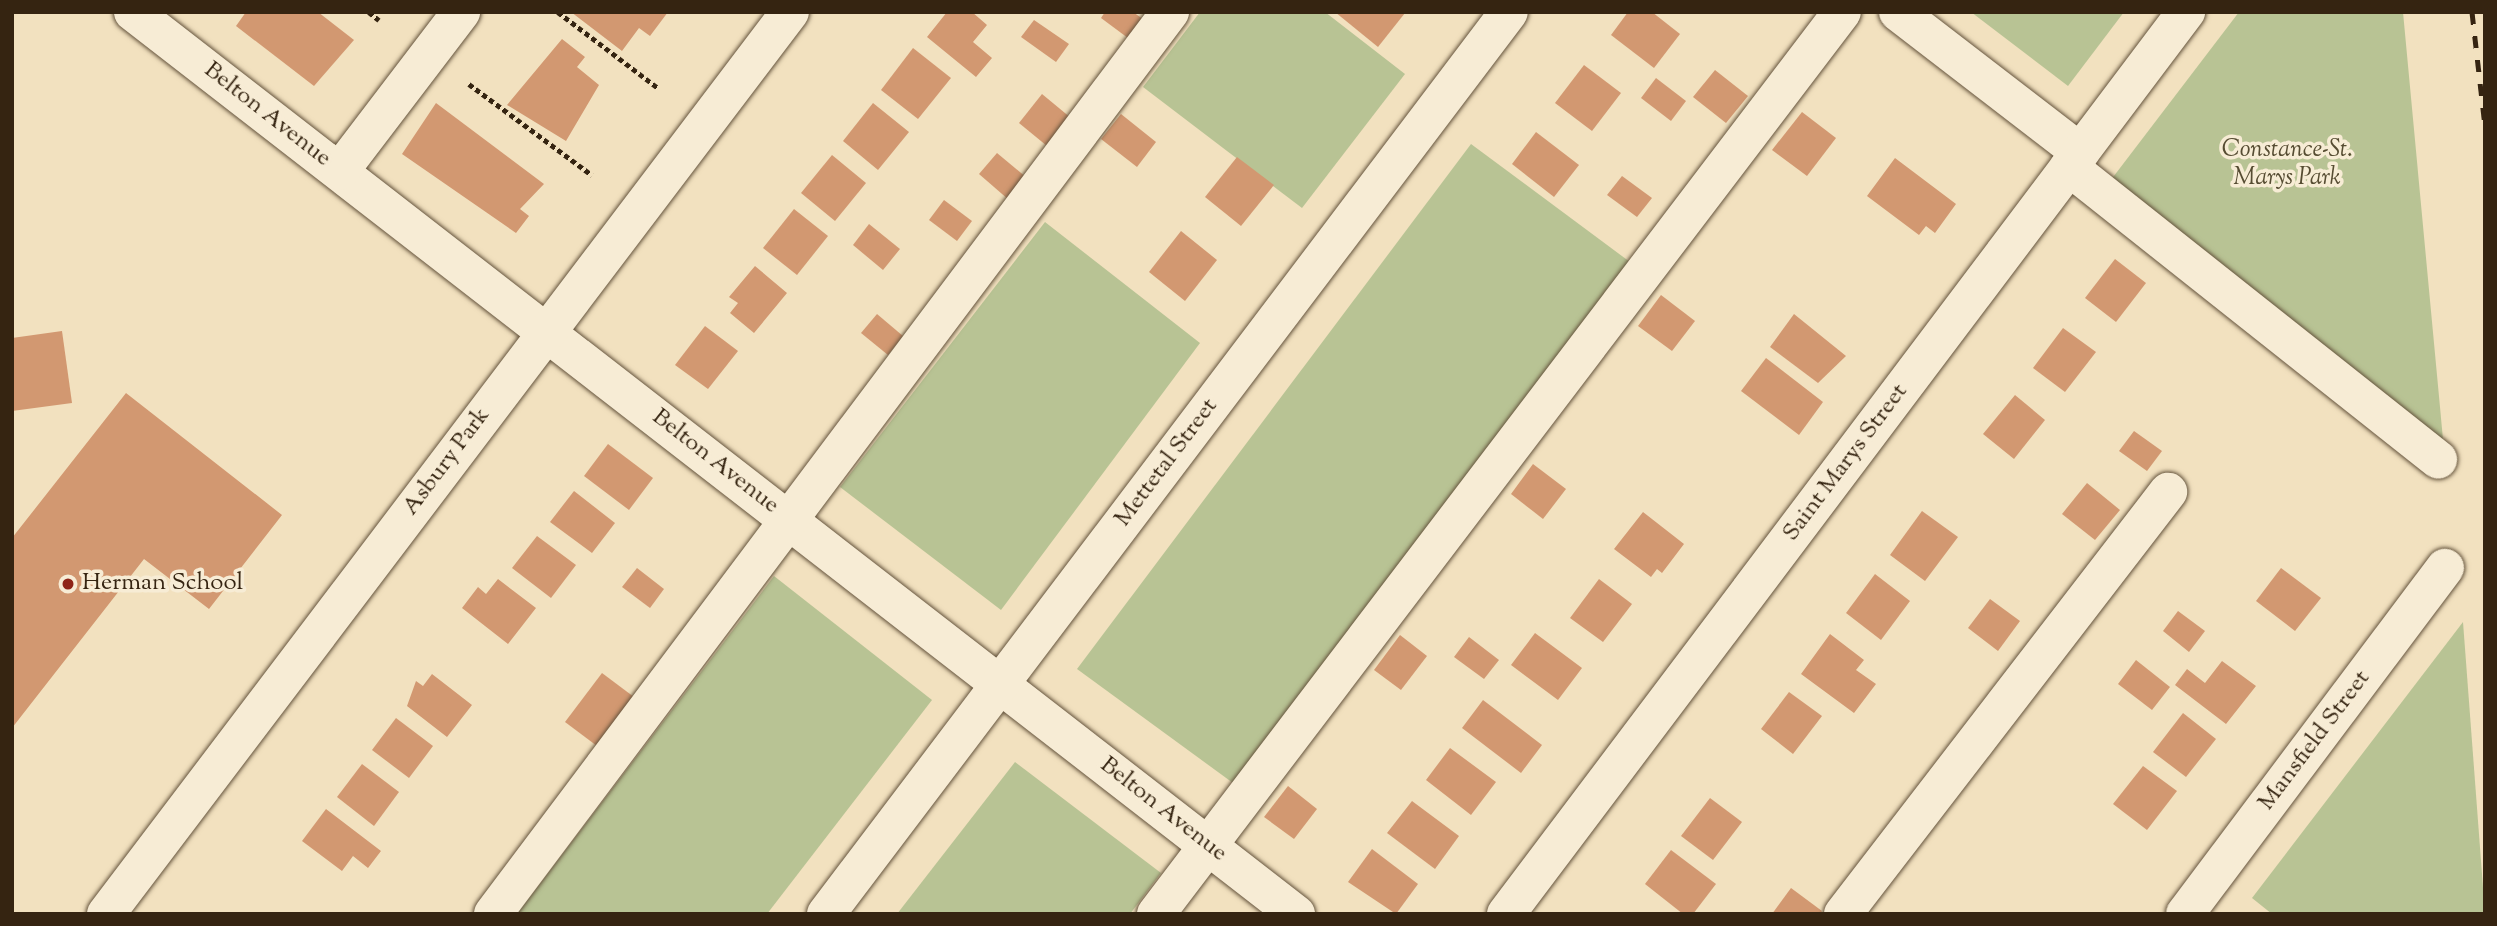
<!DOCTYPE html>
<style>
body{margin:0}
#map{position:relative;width:2497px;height:926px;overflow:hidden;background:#f2e1bf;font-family:"Sorts Mill Goudy",serif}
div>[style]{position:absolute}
.green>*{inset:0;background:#b8c394}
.building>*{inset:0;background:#d29871}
.path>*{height:4.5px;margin-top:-2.25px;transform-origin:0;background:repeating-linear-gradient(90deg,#352411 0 5px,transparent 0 8.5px)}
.roads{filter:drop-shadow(0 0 2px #64533c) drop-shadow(0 0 2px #64533c)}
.minor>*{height:38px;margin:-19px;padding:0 19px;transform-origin:19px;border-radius:19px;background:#f7ecd5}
.rail>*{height:5px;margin-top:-2.5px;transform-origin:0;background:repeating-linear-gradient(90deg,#352411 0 12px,transparent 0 24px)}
.dots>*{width:19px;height:19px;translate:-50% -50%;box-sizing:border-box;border:4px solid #f7ecd5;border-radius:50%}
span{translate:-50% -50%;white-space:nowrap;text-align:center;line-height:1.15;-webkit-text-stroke:7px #f7ecd5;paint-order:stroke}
.street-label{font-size:24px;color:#352411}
.park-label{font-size:24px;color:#564c32;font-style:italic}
.poi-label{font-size:24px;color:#352411}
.left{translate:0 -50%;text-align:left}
.frame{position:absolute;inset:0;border:14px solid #352411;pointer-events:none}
</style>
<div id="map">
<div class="green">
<div style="clip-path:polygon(1200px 12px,1325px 12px,1405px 74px,1302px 208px,1143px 87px)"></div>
<div style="clip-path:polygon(1971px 12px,2124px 12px,2068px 86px)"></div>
<div style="clip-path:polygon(2239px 12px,2403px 12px,2444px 450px,2104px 189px)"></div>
<div style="clip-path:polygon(1471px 144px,1630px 262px,1233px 783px,1077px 669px)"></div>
<div style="clip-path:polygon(1045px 222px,1200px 343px,1001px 610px,840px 487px)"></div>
<div style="clip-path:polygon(774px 576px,932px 700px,767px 914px,517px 914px)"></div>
<div style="clip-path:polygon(2463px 622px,2485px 914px,2272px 914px,2252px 898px)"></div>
<div style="clip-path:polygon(1015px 762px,1161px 873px,1130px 914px,897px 914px)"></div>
</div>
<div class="building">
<div style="clip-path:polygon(246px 12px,318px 12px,354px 40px,314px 86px,236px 26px)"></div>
<div style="clip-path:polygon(571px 12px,668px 12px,650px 36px,639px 28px,622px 51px)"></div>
<div style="clip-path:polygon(947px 12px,972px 12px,987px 25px,973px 42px,992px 58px,976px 77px,927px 37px)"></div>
<div style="clip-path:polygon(1105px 12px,1133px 12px,1147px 22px,1132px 41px,1101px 18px)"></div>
<div style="clip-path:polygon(1335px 12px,1404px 12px,1405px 13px,1378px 47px)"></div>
<div style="clip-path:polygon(1628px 12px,1652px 12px,1680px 34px,1654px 68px,1611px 35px)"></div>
<div style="clip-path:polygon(1034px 20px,1069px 44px,1056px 62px,1021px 37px)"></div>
<div style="clip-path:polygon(562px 39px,585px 57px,577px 67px,599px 85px,566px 141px,507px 105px)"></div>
<div style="clip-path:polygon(913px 48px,951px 78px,918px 119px,881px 90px)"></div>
<div style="clip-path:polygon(1584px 65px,1621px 93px,1592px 131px,1555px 103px)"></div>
<div style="clip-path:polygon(1715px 70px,1748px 96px,1726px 123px,1693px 97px)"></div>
<div style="clip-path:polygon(1656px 78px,1686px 101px,1671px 121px,1641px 98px)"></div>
<div style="clip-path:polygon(1042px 94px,1071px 118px,1047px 146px,1019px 123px)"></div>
<div style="clip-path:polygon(436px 103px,544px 184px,520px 209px,529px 216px,516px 233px,402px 154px)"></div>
<div style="clip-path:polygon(873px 103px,909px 132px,878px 170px,843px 141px)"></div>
<div style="clip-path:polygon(1802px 112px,1836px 138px,1807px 176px,1772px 150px)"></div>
<div style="clip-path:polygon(1121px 114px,1156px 142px,1137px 167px,1101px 139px)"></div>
<div style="clip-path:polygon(1536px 132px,1579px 165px,1554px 197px,1512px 164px)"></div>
<div style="clip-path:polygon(997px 153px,1027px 178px,1009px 200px,979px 174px)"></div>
<div style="clip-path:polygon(832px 155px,866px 183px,835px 221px,801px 193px)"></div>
<div style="clip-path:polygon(1237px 157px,1274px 185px,1241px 226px,1205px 197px)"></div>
<div style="clip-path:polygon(1895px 158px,1956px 204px,1935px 233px,1926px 226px,1919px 235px,1867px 196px)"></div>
<div style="clip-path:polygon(1622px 176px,1652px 198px,1637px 217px,1607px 195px)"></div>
<div style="clip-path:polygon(944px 200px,972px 221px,957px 241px,929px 220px)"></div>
<div style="clip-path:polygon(794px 209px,828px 236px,797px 275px,763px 248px)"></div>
<div style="clip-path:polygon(869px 224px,900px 249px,883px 270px,853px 245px)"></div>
<div style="clip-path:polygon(1181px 231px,1217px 260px,1185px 301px,1149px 272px)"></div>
<div style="clip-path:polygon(2115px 259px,2146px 283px,2116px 322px,2085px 298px)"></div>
<div style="clip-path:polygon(755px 266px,787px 293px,754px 333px,730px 313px,738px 303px,729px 297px)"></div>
<div style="clip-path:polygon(1661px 295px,1695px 321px,1672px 351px,1638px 326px)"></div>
<div style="clip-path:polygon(877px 314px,903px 336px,888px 355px,861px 333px)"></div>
<div style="clip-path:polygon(1794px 314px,1846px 356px,1818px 383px,1770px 347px)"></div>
<div style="clip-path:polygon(705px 326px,738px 351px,708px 389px,675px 365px)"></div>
<div style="clip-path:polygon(2063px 328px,2096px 352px,2065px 392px,2033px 368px)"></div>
<div style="clip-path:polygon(62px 331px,72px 403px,12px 411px,12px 338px)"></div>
<div style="clip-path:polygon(1766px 358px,1823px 402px,1799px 435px,1741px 391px)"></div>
<div style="clip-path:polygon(126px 393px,282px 515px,209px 609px,144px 559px,12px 728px,12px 538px)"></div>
<div style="clip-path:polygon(2015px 395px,2045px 420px,2014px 459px,1983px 434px)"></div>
<div style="clip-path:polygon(2134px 431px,2162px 451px,2147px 471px,2119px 451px)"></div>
<div style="clip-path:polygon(608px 444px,653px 478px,629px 510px,584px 476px)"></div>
<div style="clip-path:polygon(1533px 464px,1566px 489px,1543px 519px,1511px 494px)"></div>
<div style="clip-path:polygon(2087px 483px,2120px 510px,2095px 540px,2062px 514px)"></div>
<div style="clip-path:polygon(574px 491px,615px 523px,592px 553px,550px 522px)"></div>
<div style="clip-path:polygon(1922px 511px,1958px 537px,1925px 581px,1890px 555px)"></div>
<div style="clip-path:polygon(1643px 512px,1684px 544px,1662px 573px,1657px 569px,1651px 577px,1614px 549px)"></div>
<div style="clip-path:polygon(537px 536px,576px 565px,551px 598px,512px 568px)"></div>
<div style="clip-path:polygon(637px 568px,664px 589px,650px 608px,622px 587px)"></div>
<div style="clip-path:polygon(2281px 568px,2321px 598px,2295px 631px,2256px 601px)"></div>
<div style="clip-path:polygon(1875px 574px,1910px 601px,1881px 640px,1846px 613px)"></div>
<div style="clip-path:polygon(498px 579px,536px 608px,508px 644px,462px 608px,478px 587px,486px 594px)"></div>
<div style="clip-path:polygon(1599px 579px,1632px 604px,1603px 642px,1570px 618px)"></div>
<div style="clip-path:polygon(1990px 599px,2020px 621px,1998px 651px,1968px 628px)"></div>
<div style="clip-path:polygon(2178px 611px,2205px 631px,2189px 652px,2163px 631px)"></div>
<div style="clip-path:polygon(1535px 633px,1582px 668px,1558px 700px,1511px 665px)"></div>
<div style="clip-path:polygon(1830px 634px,1864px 660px,1856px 670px,1876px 684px,1854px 713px,1801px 674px)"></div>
<div style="clip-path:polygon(1400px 635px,1427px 656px,1401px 690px,1374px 670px)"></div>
<div style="clip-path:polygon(1469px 637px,1499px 660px,1484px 679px,1454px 657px)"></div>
<div style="clip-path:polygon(2136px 660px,2170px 687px,2152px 710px,2118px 684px)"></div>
<div style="clip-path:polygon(2222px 661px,2256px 686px,2226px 724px,2175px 685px,2187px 669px,2205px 683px)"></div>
<div style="clip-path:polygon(602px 673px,634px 697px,597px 746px,565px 722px)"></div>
<div style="clip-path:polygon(432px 674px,472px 705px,447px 737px,407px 706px,416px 681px,423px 686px)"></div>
<div style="clip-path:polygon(1789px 692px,1822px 716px,1793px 754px,1761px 729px)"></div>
<div style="clip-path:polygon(1483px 700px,1542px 745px,1521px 773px,1462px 728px)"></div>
<div style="clip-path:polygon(2183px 713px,2216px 739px,2186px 777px,2153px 752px)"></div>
<div style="clip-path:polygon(396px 718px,433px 746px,409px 778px,372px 750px)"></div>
<div style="clip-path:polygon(1450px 748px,1496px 782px,1471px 815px,1426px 780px)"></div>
<div style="clip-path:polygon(362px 764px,399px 792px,374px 826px,337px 797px)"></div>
<div style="clip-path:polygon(2143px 766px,2177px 791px,2147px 830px,2113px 804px)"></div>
<div style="clip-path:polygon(1288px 786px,1317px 809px,1294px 839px,1264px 817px)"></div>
<div style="clip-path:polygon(1710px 798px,1742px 822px,1713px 860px,1681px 836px)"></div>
<div style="clip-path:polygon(1412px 801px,1459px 836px,1435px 869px,1387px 833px)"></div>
<div style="clip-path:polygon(326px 809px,381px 851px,368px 868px,353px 856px,342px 871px,302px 841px)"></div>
<div style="clip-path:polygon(1372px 849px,1418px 884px,1396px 914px,1348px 882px)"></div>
<div style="clip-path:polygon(1671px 850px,1716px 884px,1693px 914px,1683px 914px,1645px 884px)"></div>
<div style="clip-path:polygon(1791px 888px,1822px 911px,1820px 914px,1772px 914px)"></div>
</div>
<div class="path">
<div style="left:369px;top:12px;width:13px;rotate:39deg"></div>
<div style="left:558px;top:12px;width:126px;rotate:37.2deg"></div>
<div style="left:469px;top:84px;width:153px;rotate:36.5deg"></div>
</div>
<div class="roads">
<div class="minor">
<div style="left:133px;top:12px;width:1472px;rotate:37.8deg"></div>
<div style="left:1898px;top:12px;width:230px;rotate:37.6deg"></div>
<div style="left:2069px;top:167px;width:471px;rotate:38.4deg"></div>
<div style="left:340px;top:171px;width:200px;rotate:-52.7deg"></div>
<div style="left:106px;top:914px;width:1132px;rotate:-52.83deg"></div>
<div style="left:493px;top:914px;width:1128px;rotate:-53.11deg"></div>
<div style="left:826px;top:914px;width:1131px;rotate:-52.87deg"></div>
<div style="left:1156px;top:914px;width:1133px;rotate:-52.75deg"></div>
<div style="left:1506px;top:914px;width:1130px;rotate:-52.99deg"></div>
<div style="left:1843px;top:914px;width:533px;rotate:-52.4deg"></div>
<div style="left:2185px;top:914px;width:433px;rotate:-53.1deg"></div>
</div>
</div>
<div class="rail">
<div style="left:2472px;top:12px;width:115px;rotate:83.5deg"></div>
</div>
<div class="dots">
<div style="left:68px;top:584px;background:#8f2418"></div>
</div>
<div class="street-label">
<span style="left:267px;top:115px;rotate:38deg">Belton Avenue</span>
<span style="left:447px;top:462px;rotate:-53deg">Asbury Park</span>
<span style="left:715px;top:462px;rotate:38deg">Belton Avenue</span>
<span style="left:1167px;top:463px;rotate:-53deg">Mettetal Street</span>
<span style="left:1846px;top:463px;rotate:-53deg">Saint Marys Street</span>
<span style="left:2315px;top:741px;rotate:-53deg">Mansfield Street</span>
<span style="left:1163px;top:810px;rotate:38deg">Belton Avenue</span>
</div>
<div class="park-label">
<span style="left:2287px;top:165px">Constance-St.<br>Marys Park</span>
</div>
<div class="poi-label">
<span class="left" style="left:82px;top:584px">Herman School</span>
</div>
<div class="frame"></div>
</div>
